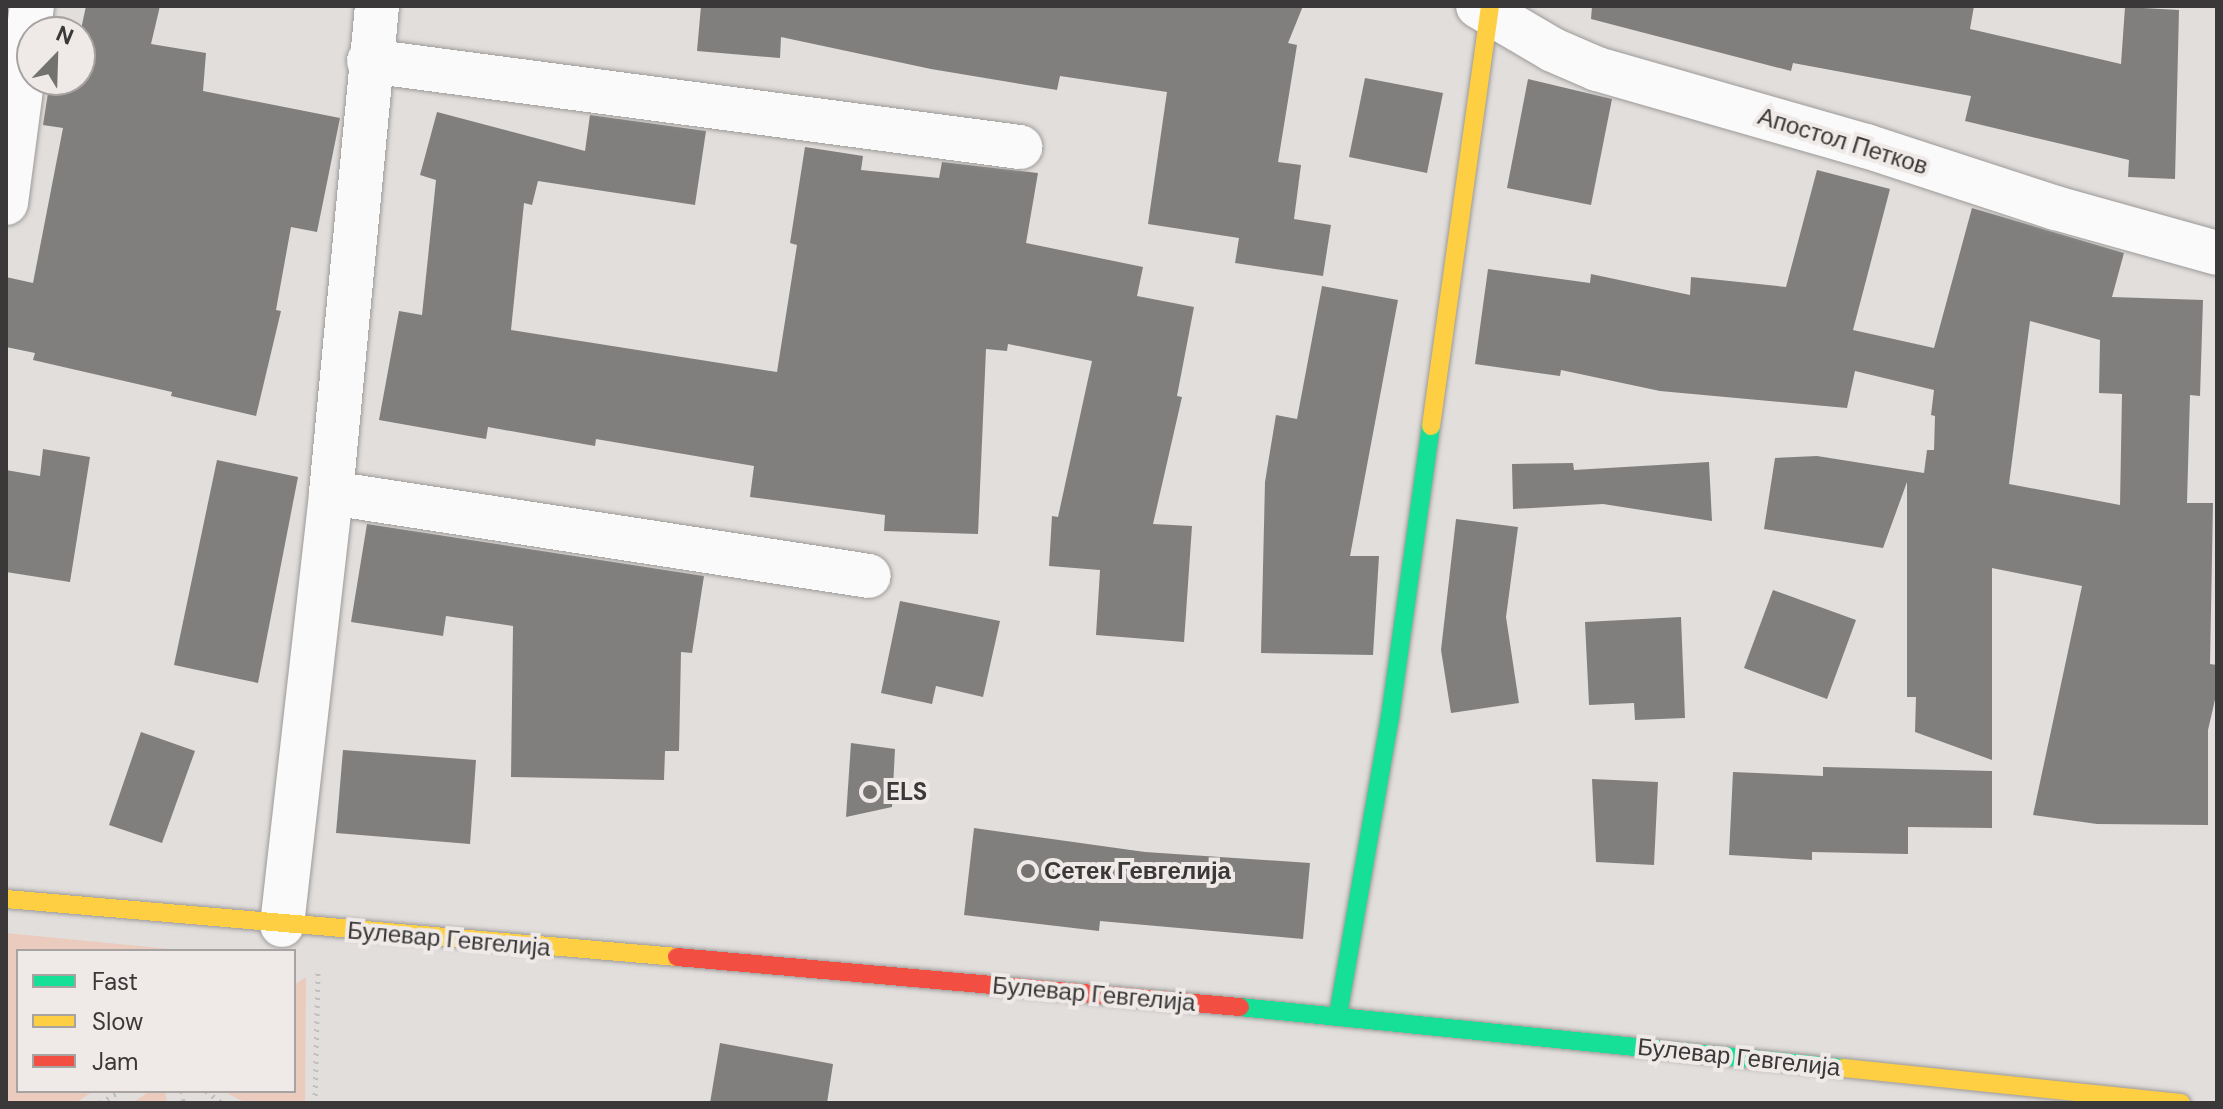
<!DOCTYPE html>
<meta charset="utf-8">
<style>
body{margin:0}
#map{position:relative;width:2223px;height:1109px;overflow:hidden;background:#e1dedc;font-family:"DM Sans",sans-serif}
div>[style]{position:absolute}
.green>*{inset:0;background:#ebcbbd}
.building>*{inset:0;background:#817f7e}
.path>*{height:5px;margin-top:-2.5px;transform-origin:0;background:repeating-linear-gradient(90deg,#bfbfbe 0 2px,transparent 0 8px)}
.roads{filter:drop-shadow(0 0 2px #9c9a98) drop-shadow(0 0 2px #9c9a98)}
.street>*{height:44px;margin:-22px;padding:0 22px;transform-origin:22px;border-radius:22px;background:#fafafa}
.fast>*{height:18px;margin:-9px;padding:0 9px;transform-origin:9px;border-radius:9px;background:#16e098}
.slow>*{height:18px;margin:-9px;padding:0 9px;transform-origin:9px;border-radius:9px;background:#ffcf43}
.jam>*{height:18px;margin:-9px;padding:0 9px;transform-origin:9px;border-radius:9px;background:#f24e42}
.dots>*{width:22px;height:22px;translate:-50% -50%;box-sizing:border-box;border:4px solid #efeae8;border-radius:50%}
span{translate:-50% -50%;white-space:nowrap;text-align:center;line-height:1.15;-webkit-text-stroke:8px #efeae8;paint-order:stroke}
.street-label{font-size:24px;color:#3a3838}
.poi-label{font-size:24px;color:#3a3838;font-weight:700}
.left{translate:0 -50%;text-align:left}
.frame{position:absolute;inset:0;border:8px solid #3a3838;pointer-events:none}
.legend{position:absolute;left:16px;top:949px;width:280px;height:144px;box-sizing:border-box;background:#efeae8;border:2px solid #a7a3a2;margin:0;padding:10px 14px;list-style:none;font-size:24px;color:#3a3838}
.legend li{display:flex;align-items:center;gap:16px;height:40px}
.legend b{width:40px;border:2px solid #a7a3a2}
.north{position:absolute;left:16px;top:16px;width:80px;height:80px;box-sizing:border-box;background:#efeae8;border:2px solid #a7a3a2;border-radius:50%;rotate:23deg;font-size:22px;font-weight:700;line-height:32px;text-align:center;color:#3a3838}
.north::after{content:'';display:block;margin:auto;width:28px;height:36px;background:#747271;clip-path:polygon(50% 0,100% 100%,50% 72%,0 100%)}
</style>
<div id="map">
<div class="green">
<div style="clip-path:polygon(6px 933px,190px 951px,18px 951px,18px 1091px,93px 1091px,76px 1103px,6px 1103px)"></div>
<div style="clip-path:polygon(306px 977px,305px 1103px,246px 1103px,225px 1092px,294px 1091px,294px 985px)"></div>
<div style="clip-path:polygon(150px 1091px,165px 1091px,167px 1103px,132px 1103px)"></div>
</div>
<div class="building">
<div style="clip-path:polygon(86px 6px,160px 6px,151px 44px,206px 53px,203px 91px,340px 118px,317px 232px,291px 227px,276px 310px,281px 311px,256px 416px,171px 396px,172px 392px,33px 360px,35px 353px,6px 347px,6px 277px,33px 283px,63px 128px,43px 125px,50px 80px,80px 80px,80px 34px)"></div>
<div style="clip-path:polygon(701px 6px,1303px 6px,1288px 43px,1297px 45px,1278px 162px,1301px 165px,1294px 219px,1331px 225px,1323px 276px,1235px 263px,1239px 238px,1148px 224px,1167px 92px,1060px 76px,1057px 90px,931px 69px,781px 37px,780px 58px,697px 51px)"></div>
<div style="clip-path:polygon(1592px 6px,1974px 6px,1970px 29px,2121px 64px,2125px 7px,2179px 10px,2175px 179px,2128px 177px,2129px 160px,1965px 121px,1971px 96px,1793px 63px,1791px 71px,1591px 19px)"></div>
<div style="clip-path:polygon(1365px 78px,1443px 93px,1427px 173px,1349px 157px)"></div>
<div style="clip-path:polygon(1528px 79px,1612px 99px,1591px 205px,1507px 188px)"></div>
<div style="clip-path:polygon(437px 112px,585px 151px,590px 115px,706px 131px,695px 205px,538px 181px,532px 205px,524px 203px,511px 330px,777px 372px,797px 245px,790px 243px,805px 147px,863px 156px,861px 170px,939px 178px,942px 162px,1038px 173px,1026px 243px,1143px 267px,1137px 296px,1194px 307px,1177px 396px,1182px 397px,1153px 524px,1192px 526px,1184px 642px,1096px 635px,1100px 570px,1049px 566px,1052px 516px,1058px 517px,1092px 361px,1008px 344px,1007px 351px,986px 349px,978px 534px,884px 531px,885px 515px,750px 497px,754px 466px,596px 439px,595px 446px,488px 427px,486px 439px,379px 420px,399px 311px,422px 315px,436px 180px,420px 175px)"></div>
<div style="clip-path:polygon(evenodd,1817px 170px,1890px 189px,1853px 330px,1934px 348px,1972px 208px,2124px 253px,2112px 297px,2203px 300px,2200px 396px,2190px 395px,2187px 503px,2213px 503px,2210px 664px,2217px 665px,2217px 691px,2208px 730px,2208px 825px,2097px 824px,2033px 815px,2082px 586px,1992px 568px,1992px 760px,1915px 732px,1916px 697px,1907px 697px,1907px 482px,1883px 548px,1764px 529px,1775px 458px,1817px 456px,1924px 473px,1927px 450px,1934px 450px,1935px 416px,1931px 415px,1934px 390px,1855px 371px,1847px 408px,1660px 391px,1561px 370px,1560px 376px,1475px 364px,1488px 269px,1590px 283px,1591px 274px,1690px 295px,1691px 277px,1786px 287px,1817px 170px,2030px 321px,2100px 340px,2099px 393px,2122px 394px,2120px 505px,2009px 484px,2030px 321px)"></div>
<div style="clip-path:polygon(1322px 286px,1398px 300px,1350px 556px,1379px 556px,1373px 655px,1261px 653px,1265px 482px,1276px 415px,1297px 419px)"></div>
<div style="clip-path:polygon(43px 449px,90px 457px,70px 582px,6px 572px,6px 470px,40px 476px)"></div>
<div style="clip-path:polygon(217px 460px,298px 477px,258px 683px,174px 665px)"></div>
<div style="clip-path:polygon(1709px 462px,1712px 521px,1603px 504px,1513px 509px,1512px 464px,1573px 463px,1574px 470px)"></div>
<div style="clip-path:polygon(1456px 519px,1518px 527px,1506px 617px,1519px 703px,1451px 713px,1441px 650px)"></div>
<div style="clip-path:polygon(367px 524px,704px 576px,692px 653px,681px 652px,679px 751px,665px 751px,664px 780px,511px 777px,513px 626px,446px 616px,443px 636px,351px 622px)"></div>
<div style="clip-path:polygon(1773px 590px,1856px 620px,1827px 699px,1744px 668px)"></div>
<div style="clip-path:polygon(900px 601px,1000px 621px,983px 697px,936px 686px,932px 704px,881px 693px)"></div>
<div style="clip-path:polygon(1681px 617px,1685px 718px,1635px 720px,1634px 703px,1589px 705px,1585px 622px)"></div>
<div style="clip-path:polygon(141px 732px,195px 751px,162px 843px,109px 825px)"></div>
<div style="clip-path:polygon(851px 743px,895px 749px,892px 807px,846px 817px)"></div>
<div style="clip-path:polygon(343px 750px,476px 760px,470px 844px,336px 833px)"></div>
<div style="clip-path:polygon(1823px 767px,1992px 771px,1992px 828px,1908px 827px,1908px 854px,1812px 852px,1812px 860px,1729px 855px,1733px 772px,1823px 776px)"></div>
<div style="clip-path:polygon(1592px 779px,1658px 782px,1654px 865px,1596px 862px)"></div>
<div style="clip-path:polygon(974px 828px,1145px 852px,1310px 863px,1303px 939px,1100px 921px,1099px 931px,964px 915px)"></div>
<div style="clip-path:polygon(720px 1043px,833px 1064px,827px 1103px,710px 1103px)"></div>
</div>
<div class="path">
<div style="left:182px;top:1091px;width:12px;rotate:85deg"></div>
<div style="left:206px;top:1091px;width:20px;rotate:37deg"></div>
<div style="left:100px;top:1103px;width:23px;rotate:-31deg"></div>
<div style="left:315px;top:1103px;width:131px;rotate:-88.7deg"></div>
</div>
<div class="roads">
<div class="street">
<div style="left:1478px;top:6px;width:87px;rotate:30.4deg"></div>
<div style="left:1553px;top:50px;width:48px;rotate:23.4deg"></div>
<div style="left:1597px;top:69px;width:280px;rotate:16deg"></div>
<div style="left:1866px;top:146px;width:200px;rotate:18.1deg"></div>
<div style="left:2056px;top:208px;width:167px;rotate:15.6deg"></div>
<div style="left:369px;top:61px;width:657px;rotate:7.53deg"></div>
<div style="left:6px;top:203px;width:199px;rotate:-82.5deg"></div>
<div style="left:331px;top:493px;width:544px;rotate:8.77deg"></div>
<div style="left:282px;top:925px;width:435px;rotate:-83.5deg"></div>
<div style="left:331px;top:493px;width:489px;rotate:-84.6deg"></div>
</div>
<div class="fast">
<div style="left:1240px;top:1007px;width:606px;rotate:5.78deg"></div>
<div style="left:1338px;top:1015px;width:303px;rotate:-80.1deg"></div>
<div style="left:1390px;top:717px;width:294px;rotate:-82deg"></div>
</div>
<div class="slow">
<div style="left:1431px;top:426px;width:424px;rotate:-82deg"></div>
<div style="left:6px;top:899px;width:674px;rotate:4.94deg"></div>
<div style="left:1843px;top:1068px;width:340px;rotate:5.9deg"></div>
</div>
<div class="jam">
<div style="left:677px;top:957px;width:565px;rotate:5.08deg"></div>
</div>
</div>
<div class="dots">
<div style="left:870px;top:792px;background:#747271"></div>
<div style="left:1028px;top:871px;background:#747271"></div>
</div>
<div class="street-label">
<span style="left:1843px;top:141px;rotate:17deg">Апостол Петков</span>
<span style="left:449px;top:939px;rotate:5deg">Булевар Гевгелија</span>
<span style="left:1094px;top:994px;rotate:5deg">Булевар Гевгелија</span>
<span style="left:1739px;top:1057px;rotate:6deg">Булевар Гевгелија</span>
</div>
<div class="poi-label">
<span class="left" style="left:886px;top:792px">ELS</span>
<span class="left" style="left:1044px;top:871px">Сетек Гевгелија</span>
</div>
<div class="frame"></div>
<ul class="legend">
<li><b style="height:10px;background:#16e098"></b>Fast</li>
<li><b style="height:10px;background:#ffcf43"></b>Slow</li>
<li><b style="height:10px;background:#f24e42"></b>Jam</li>
</ul>
<div class="north">N</div>
</div>
